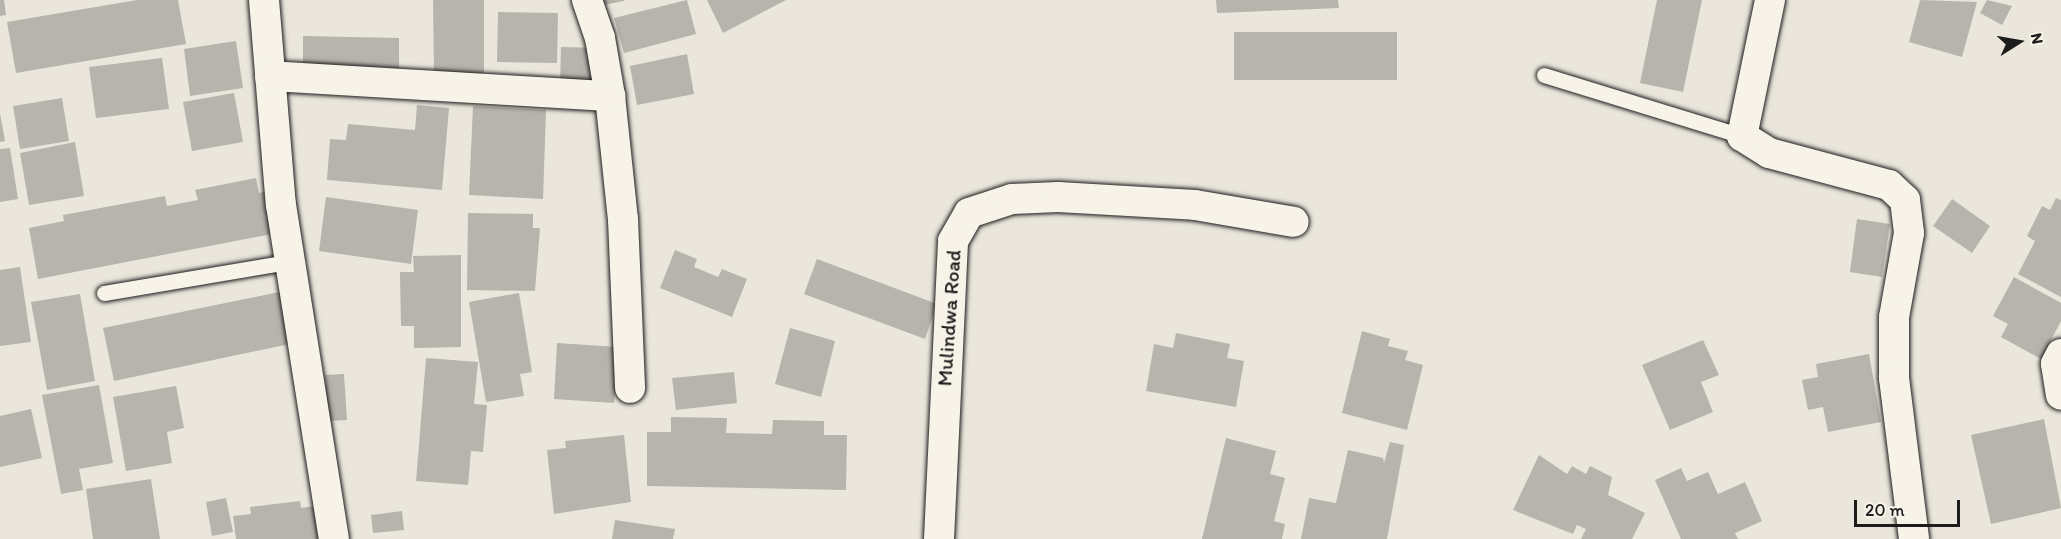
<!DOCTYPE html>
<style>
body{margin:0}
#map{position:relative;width:2061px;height:539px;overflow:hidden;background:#eae6dc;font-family:Itim,sans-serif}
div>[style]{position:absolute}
.building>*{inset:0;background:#b6b4ac}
.roads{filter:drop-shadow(0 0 2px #1c1c1c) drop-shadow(0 0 2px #1c1c1c)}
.lane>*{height:15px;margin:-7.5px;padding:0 7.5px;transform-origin:7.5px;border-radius:7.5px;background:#f7f3e8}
.street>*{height:30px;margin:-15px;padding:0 15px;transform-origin:15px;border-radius:15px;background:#f7f3e8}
span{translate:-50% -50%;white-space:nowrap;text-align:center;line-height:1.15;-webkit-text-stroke:4.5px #f7f3e8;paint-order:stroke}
.street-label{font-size:21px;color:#1c1c1c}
.north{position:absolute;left:1989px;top:12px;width:60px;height:60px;-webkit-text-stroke:4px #f7f3e8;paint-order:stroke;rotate:79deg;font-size:16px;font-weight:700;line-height:24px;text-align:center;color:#1c1c1c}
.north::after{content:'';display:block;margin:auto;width:21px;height:27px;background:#1c1c1c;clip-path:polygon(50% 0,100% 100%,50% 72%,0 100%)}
.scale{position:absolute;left:1854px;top:500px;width:106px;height:27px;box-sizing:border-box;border:3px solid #1c1c1c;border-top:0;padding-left:8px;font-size:18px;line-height:21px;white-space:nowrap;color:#1c1c1c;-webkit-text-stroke:4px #f7f3e8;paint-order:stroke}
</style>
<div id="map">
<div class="building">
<div style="clip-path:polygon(0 0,4px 0,6px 15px,0 16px)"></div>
<div style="clip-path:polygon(137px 0,178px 0,186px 44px,16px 73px,7px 22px)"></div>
<div style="clip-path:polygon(433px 0,484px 0,484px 73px,434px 73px)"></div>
<div style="clip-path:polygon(602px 0,624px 0,624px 1px,603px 5px)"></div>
<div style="clip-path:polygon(687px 0,696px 34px,624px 53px,614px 18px)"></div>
<div style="clip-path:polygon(707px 0,786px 0,723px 33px)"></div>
<div style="clip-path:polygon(1216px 0,1338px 0,1339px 8px,1217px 13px)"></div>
<div style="clip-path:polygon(1657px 0,1702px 0,1683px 92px,1640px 83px)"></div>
<div style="clip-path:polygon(1920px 0,1977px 2px,1962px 57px,1909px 42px)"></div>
<div style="clip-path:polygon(1987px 0,2012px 6px,2002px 25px,1980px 13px)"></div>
<div style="clip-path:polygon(498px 12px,558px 13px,557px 63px,497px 62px)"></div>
<div style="clip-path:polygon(1234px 32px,1397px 32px,1397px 80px,1234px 80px)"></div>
<div style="clip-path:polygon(303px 36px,399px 38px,399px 69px,303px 67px)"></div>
<div style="clip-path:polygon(236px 41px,243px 88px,190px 96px,184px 49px)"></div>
<div style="clip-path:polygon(561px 47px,599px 48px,599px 85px,560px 85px)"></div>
<div style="clip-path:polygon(687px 54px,694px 94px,637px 105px,630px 66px)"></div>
<div style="clip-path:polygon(162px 58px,169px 109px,96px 118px,89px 67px)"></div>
<div style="clip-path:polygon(234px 93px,243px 142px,192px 151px,183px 102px)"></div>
<div style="clip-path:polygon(62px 98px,69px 141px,20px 149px,13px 106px)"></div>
<div style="clip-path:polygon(417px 105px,449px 108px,442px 190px,327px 180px,330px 139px,346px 140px,348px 124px,415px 130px)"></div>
<div style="clip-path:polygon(473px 106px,546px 110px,543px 199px,469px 195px)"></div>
<div style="clip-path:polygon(0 113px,5px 141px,0 142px)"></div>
<div style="clip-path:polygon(75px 142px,84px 196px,29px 205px,20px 153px)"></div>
<div style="clip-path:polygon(10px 148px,18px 199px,0 202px,0 149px)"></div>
<div style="clip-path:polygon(256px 178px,259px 193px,268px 191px,277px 233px,38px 279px,29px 228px,64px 221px,63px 215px,165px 196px,167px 206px,198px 200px,195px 190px)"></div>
<div style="clip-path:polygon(326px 197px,418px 210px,411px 264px,319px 251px)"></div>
<div style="clip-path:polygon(2056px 198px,2061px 200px,2061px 297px,2018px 274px,2035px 241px,2027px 236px,2042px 206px,2050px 210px)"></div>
<div style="clip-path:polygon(1952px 199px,1990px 226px,1972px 253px,1933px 226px)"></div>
<div style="clip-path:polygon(468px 213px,533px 214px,533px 228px,540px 228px,535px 291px,467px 290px)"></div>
<div style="clip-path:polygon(1857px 219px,1890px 224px,1882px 277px,1850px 272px)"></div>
<div style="clip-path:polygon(675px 250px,697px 259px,694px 267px,718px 277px,722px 269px,747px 279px,732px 317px,660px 288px)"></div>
<div style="clip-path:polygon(461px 255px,461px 347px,414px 348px,414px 326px,401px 326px,400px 272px,414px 272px,413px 256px)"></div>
<div style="clip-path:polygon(817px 259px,937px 304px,925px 339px,804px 294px)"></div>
<div style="clip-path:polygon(20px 267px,31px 342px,0 346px,0 270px)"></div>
<div style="clip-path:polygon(2014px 277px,2061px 303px,2061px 321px,2041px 359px,2001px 337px,2008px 324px,1993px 316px)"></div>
<div style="clip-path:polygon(284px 291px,294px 343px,114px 381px,103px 328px)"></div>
<div style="clip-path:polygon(519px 293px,532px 372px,520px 374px,524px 396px,486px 402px,469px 302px)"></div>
<div style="clip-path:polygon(80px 294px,95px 381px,47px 390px,31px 302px)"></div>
<div style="clip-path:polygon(790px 328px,835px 341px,821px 397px,775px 384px)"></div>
<div style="clip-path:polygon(1362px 331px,1390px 339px,1388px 346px,1408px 351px,1405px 360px,1423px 365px,1407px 430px,1342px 413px)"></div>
<div style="clip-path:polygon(1176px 333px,1230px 344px,1227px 358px,1244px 361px,1236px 407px,1146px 391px,1154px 344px,1173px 348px)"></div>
<div style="clip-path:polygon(1703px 340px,1719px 375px,1701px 382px,1713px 412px,1670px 430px,1642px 365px)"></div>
<div style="clip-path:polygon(557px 343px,618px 347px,614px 403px,554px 399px)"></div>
<div style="clip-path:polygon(1869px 354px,1881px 422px,1828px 432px,1823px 407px,1808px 410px,1802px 380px,1818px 377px,1816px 364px)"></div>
<div style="clip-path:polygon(426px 358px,478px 362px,474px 404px,487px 405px,483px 452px,471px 451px,468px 485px,416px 481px)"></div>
<div style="clip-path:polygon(734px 372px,737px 403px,676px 410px,672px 378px)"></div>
<div style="clip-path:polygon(344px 374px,347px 420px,328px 421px,325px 375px)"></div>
<div style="clip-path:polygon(99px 385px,113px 463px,79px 469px,83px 490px,61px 494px,42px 395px)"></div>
<div style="clip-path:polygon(176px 386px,184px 428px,167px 432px,172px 463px,126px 471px,113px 397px)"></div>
<div style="clip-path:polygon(31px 409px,42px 458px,0 467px,0 416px)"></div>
<div style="clip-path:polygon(671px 417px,727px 418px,726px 433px,772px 434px,773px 420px,824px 421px,824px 435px,847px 435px,846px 490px,647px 486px,647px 432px,671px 432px)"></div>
<div style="clip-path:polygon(2044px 419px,2061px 508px,1991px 524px,1971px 435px)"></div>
<div style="clip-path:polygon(624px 435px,631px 502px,554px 514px,547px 450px,566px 448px,565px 441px)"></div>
<div style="clip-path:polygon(1226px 438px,1276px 451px,1270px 474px,1285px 478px,1274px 521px,1285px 524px,1282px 539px,1202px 539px)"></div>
<div style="clip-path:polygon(1390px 442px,1404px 445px,1387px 539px,1301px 539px,1309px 498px,1336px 503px,1348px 450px,1383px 458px,1384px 463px)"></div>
<div style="clip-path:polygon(1539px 455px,1567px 474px,1572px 466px,1586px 474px,1590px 466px,1612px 477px,1608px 495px,1645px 513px,1632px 539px,1581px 539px,1586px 529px,1577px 525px,1573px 534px,1513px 510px)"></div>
<div style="clip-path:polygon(1681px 468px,1687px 481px,1708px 472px,1718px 494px,1745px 482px,1762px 521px,1735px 533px,1738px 539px,1681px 539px,1655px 480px)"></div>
<div style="clip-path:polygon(151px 479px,160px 539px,93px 539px,86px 489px)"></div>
<div style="clip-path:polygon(226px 498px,233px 532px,212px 536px,206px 502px)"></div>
<div style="clip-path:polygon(300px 501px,301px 508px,315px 506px,319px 539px,236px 539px,233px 516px,251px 514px,250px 507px)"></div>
<div style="clip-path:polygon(402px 511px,404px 530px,373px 533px,371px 515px)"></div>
<div style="clip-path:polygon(615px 520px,675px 529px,673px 539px,612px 539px)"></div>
</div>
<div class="roads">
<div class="lane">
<div style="left:1544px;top:75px;width:207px;rotate:17.1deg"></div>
<div style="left:104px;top:293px;width:193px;rotate:-9.6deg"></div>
</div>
<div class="street">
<div style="left:264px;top:0;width:206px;rotate:85.3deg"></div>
<div style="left:281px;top:205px;width:338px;rotate:81deg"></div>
<div style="left:587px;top:0;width:40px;rotate:71.1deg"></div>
<div style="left:600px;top:38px;width:59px;rotate:80.2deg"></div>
<div style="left:610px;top:96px;width:124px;rotate:84deg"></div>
<div style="left:623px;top:219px;width:169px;rotate:87.6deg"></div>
<div style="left:1770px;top:0;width:139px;rotate:101.6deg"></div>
<div style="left:1742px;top:136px;width:32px;rotate:32deg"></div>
<div style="left:1769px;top:153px;width:124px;rotate:14.9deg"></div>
<div style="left:1889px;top:185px;width:22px;rotate:43deg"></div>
<div style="left:1905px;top:200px;width:33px;rotate:83deg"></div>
<div style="left:1909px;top:233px;width:85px;rotate:100.1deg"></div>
<div style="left:1894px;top:317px;width:61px;rotate:90deg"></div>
<div style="left:1894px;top:378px;width:162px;rotate:82.9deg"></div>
<div style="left:270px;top:76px;width:341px;rotate:3.4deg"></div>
<div style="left:2061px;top:354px;width:11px;rotate:117deg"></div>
<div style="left:2056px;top:364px;width:31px;rotate:81deg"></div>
<div style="left:939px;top:539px;width:298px;rotate:-87.3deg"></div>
<div style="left:953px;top:241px;width:32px;rotate:-60deg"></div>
<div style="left:969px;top:213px;width:45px;rotate:-18deg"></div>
<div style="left:1012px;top:199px;width:46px;rotate:-2.5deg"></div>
<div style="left:1058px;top:197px;width:137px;rotate:3.3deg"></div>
<div style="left:1195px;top:205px;width:100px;rotate:9.7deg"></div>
</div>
</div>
<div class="street-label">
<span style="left:949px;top:318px;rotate:-86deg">Mulindwa Road</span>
</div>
<div class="north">N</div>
<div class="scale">20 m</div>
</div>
